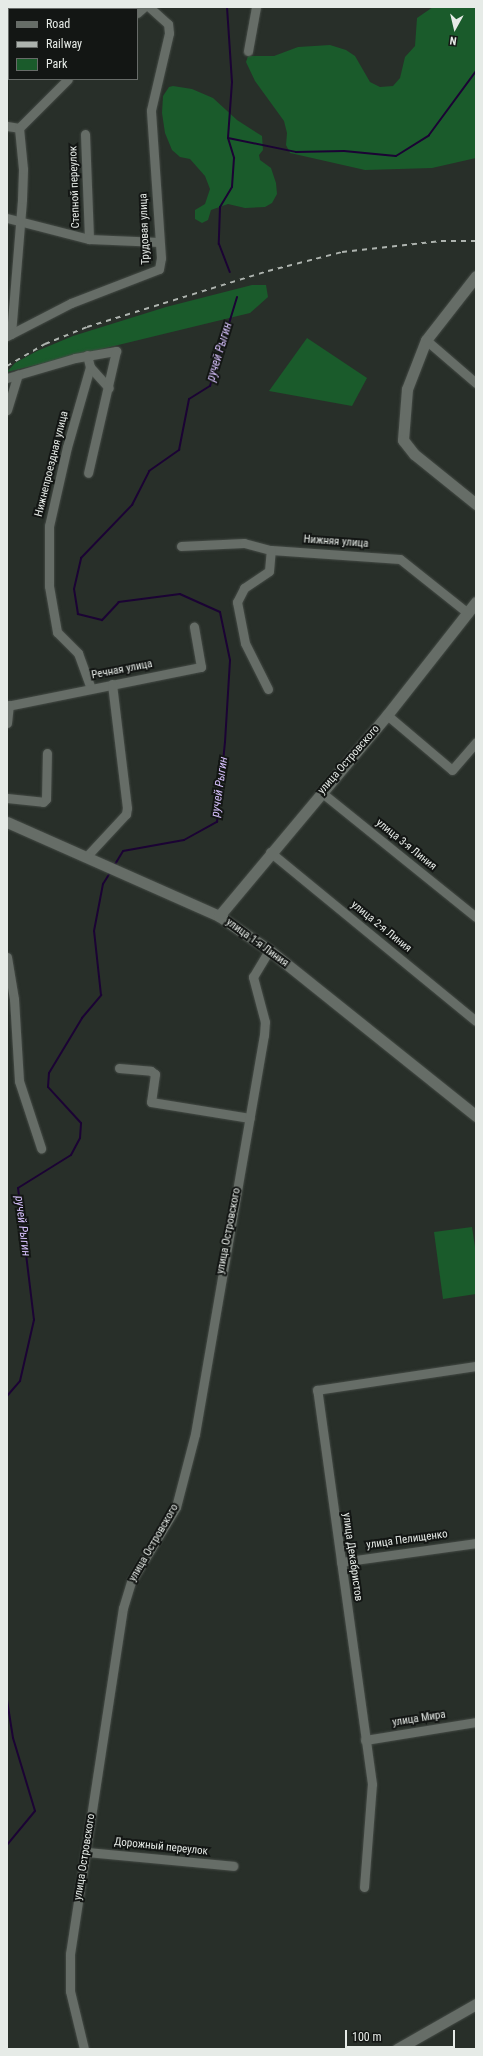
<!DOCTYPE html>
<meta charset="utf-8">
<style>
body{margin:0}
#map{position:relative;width:483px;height:2056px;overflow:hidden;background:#282f29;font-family:"Roboto Condensed",sans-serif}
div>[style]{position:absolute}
.green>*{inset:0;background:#1a5b2b}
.stream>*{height:2px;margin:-1px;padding:0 1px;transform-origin:1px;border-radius:1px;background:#1b0334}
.roads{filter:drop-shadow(0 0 1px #444a45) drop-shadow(0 0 1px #444a45)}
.minor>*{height:9px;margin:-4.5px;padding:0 4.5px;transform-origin:4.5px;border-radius:4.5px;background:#666d67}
.tertiary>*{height:11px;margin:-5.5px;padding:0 5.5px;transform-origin:5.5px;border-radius:5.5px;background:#666d67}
.rail>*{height:2px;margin-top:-1px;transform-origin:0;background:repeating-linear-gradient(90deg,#adb3ae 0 5px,transparent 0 10px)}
span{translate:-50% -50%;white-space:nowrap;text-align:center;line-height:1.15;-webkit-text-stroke:4px #131614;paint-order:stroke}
.street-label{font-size:11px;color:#e6ebe7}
.water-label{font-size:12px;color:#d5bffb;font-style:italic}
.frame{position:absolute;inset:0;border:8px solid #e6ebe7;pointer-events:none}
.legend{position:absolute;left:8px;top:8px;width:130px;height:72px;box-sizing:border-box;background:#131614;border:1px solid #676b68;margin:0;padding:5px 7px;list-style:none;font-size:12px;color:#e6ebe7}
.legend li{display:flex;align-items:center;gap:8px;height:20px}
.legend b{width:20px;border:1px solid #676b68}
.north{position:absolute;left:435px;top:8px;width:40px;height:40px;-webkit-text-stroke:3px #131614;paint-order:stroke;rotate:188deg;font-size:11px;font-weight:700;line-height:16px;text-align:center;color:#e6ebe7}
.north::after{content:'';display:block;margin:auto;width:14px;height:18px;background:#e6ebe7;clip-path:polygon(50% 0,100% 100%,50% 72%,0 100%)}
.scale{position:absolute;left:345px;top:2030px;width:110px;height:18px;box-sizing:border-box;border:2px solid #e6ebe7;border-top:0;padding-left:5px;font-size:12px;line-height:14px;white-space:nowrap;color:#e6ebe7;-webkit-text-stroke:3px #131614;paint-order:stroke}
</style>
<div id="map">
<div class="green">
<div style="clip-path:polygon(433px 7px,476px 7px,476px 158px,432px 168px,365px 170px,290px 153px,286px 145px,287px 133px,284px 121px,255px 81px,246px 62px,248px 56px,274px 56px,298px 47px,330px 45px,346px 50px,355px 56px,370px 82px,380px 87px,393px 86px,400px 78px,405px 57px,415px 46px,417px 18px)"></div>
<div style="clip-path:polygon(173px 86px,192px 89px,213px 98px,237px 120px,262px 136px,263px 150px,259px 155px,260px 160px,271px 168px,276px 183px,277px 194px,272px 203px,265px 207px,245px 208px,228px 204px,211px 210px,208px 220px,202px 223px,195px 219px,195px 210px,205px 204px,210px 189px,205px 176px,190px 159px,180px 157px,172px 150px,165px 133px,162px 113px,163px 96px,169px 87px)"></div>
<div style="clip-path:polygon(252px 285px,266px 285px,268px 297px,250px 313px,7px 372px,15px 363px,37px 351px,73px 336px,166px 307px)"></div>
<div style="clip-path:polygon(307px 338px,367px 378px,352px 406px,269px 391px)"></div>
<div style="clip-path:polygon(472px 1227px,476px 1254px,476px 1294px,443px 1299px,434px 1232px)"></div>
</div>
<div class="stream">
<div style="left:227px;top:7px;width:75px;rotate:86.2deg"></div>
<div style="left:232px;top:82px;width:56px;rotate:94.1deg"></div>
<div style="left:228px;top:138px;width:21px;rotate:73deg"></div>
<div style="left:234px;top:158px;width:29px;rotate:94deg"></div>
<div style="left:232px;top:187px;width:23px;rotate:121deg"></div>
<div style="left:220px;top:207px;width:37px;rotate:92deg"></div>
<div style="left:219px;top:244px;width:30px;rotate:69deg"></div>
<div style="left:228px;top:138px;width:69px;rotate:11.6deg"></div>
<div style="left:296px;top:152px;width:48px;rotate:-1.2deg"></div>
<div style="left:344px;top:151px;width:52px;rotate:5.5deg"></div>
<div style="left:396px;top:156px;width:39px;rotate:-32deg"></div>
<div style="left:429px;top:135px;width:79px;rotate:-53.7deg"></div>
<div style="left:114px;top:866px;width:17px;rotate:-59deg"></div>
<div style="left:123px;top:851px;width:62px;rotate:-10.2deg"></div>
<div style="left:184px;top:840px;width:38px;rotate:-29deg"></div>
<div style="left:217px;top:822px;width:80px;rotate:-84.3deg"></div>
<div style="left:225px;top:742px;width:82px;rotate:-86.5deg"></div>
<div style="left:230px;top:660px;width:49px;rotate:-101.8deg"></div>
<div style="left:220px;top:612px;width:44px;rotate:-155.8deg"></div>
<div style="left:180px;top:594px;width:62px;rotate:172.5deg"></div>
<div style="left:119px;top:602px;width:25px;rotate:133deg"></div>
<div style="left:102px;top:620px;width:25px;rotate:-166deg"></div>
<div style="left:78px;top:614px;width:25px;rotate:-99deg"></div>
<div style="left:74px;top:589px;width:32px;rotate:-77deg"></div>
<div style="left:81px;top:558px;width:74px;rotate:-46.1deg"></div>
<div style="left:132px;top:505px;width:38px;rotate:-63deg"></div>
<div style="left:149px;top:471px;width:37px;rotate:-35deg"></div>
<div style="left:179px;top:450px;width:52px;rotate:-78.9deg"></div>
<div style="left:189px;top:399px;width:25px;rotate:-32deg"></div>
<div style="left:210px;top:386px;width:93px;rotate:-73.1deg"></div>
<div style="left:7px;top:1396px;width:20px;rotate:-49deg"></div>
<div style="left:20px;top:1381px;width:63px;rotate:-77.1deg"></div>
<div style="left:34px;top:1320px;width:133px;rotate:-96.9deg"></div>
<div style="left:18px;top:1188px;width:62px;rotate:-31.9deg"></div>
<div style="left:71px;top:1155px;width:19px;rotate:-62deg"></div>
<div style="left:80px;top:1138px;width:15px;rotate:-86deg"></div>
<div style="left:81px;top:1123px;width:49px;rotate:-132.5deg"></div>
<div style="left:48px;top:1087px;width:14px;rotate:-86deg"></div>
<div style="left:49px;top:1073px;width:64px;rotate:-59deg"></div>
<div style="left:82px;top:1018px;width:30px;rotate:-50deg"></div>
<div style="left:101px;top:995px;width:64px;rotate:-96.2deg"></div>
<div style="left:94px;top:931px;width:48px;rotate:-79.2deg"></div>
<div style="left:103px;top:884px;width:15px;rotate:-58deg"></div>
<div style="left:7px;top:1700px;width:38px;rotate:81deg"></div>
<div style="left:13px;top:1738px;width:76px;rotate:73.2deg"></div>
<div style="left:35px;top:1811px;width:44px;rotate:129.5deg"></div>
</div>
<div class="roads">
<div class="minor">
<div style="left:21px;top:7px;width:7px;rotate:16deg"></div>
<div style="left:7px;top:13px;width:6px;rotate:-72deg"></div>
<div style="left:137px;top:13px;width:9px;rotate:-41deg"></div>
<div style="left:248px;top:51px;width:45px;rotate:-79.7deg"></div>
<div style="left:7px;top:126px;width:12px;rotate:9deg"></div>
<div style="left:19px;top:128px;width:69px;rotate:-45deg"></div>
<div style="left:85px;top:134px;width:105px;rotate:87.8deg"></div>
<div style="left:7px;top:218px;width:85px;rotate:14.4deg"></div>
<div style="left:89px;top:239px;width:70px;rotate:2.5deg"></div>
<div style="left:11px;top:334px;width:135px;rotate:-85.3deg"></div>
<div style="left:22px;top:199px;width:30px;rotate:-88deg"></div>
<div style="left:23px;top:169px;width:41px;rotate:-95.6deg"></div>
<div style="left:7px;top:336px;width:72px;rotate:-27.3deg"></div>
<div style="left:71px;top:303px;width:94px;rotate:-21.1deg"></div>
<div style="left:159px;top:269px;width:11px;rotate:-80deg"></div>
<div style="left:161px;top:258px;width:148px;rotate:-93.9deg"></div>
<div style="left:151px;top:110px;width:79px;rotate:-76.8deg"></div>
<div style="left:169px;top:33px;width:9px;rotate:-96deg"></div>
<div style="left:168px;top:24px;width:25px;rotate:-138deg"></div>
<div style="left:426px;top:340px;width:66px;rotate:40.7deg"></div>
<div style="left:87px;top:355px;width:12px;rotate:76deg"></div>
<div style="left:90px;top:367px;width:83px;rotate:106deg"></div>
<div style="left:67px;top:447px;width:81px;rotate:102.8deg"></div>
<div style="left:49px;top:526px;width:60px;rotate:90deg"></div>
<div style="left:49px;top:586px;width:47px;rotate:80.1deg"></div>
<div style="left:57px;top:632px;width:30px;rotate:45deg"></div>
<div style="left:78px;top:653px;width:37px;rotate:70deg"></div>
<div style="left:90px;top:367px;width:28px;rotate:48deg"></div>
<div style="left:7px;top:378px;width:71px;rotate:-16.4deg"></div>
<div style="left:75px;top:358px;width:42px;rotate:-9.7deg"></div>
<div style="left:116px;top:351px;width:125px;rotate:102.9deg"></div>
<div style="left:7px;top:410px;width:37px;rotate:-73deg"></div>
<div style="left:181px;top:546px;width:63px;rotate:-2.7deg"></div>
<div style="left:244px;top:543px;width:28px;rotate:15deg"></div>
<div style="left:271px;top:550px;width:129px;rotate:4deg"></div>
<div style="left:400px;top:559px;width:87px;rotate:38.5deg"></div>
<div style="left:268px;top:689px;width:51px;rotate:-116.6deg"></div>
<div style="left:245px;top:643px;width:42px;rotate:-101deg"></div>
<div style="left:237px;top:602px;width:16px;rotate:-63deg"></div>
<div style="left:244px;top:588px;width:30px;rotate:-34deg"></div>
<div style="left:269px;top:571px;width:21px;rotate:-85deg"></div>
<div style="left:7px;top:706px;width:198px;rotate:-11.4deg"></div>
<div style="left:201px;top:667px;width:41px;rotate:-99.9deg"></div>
<div style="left:387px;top:715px;width:85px;rotate:40.2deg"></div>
<div style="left:452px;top:770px;width:37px;rotate:-49deg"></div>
<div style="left:7px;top:723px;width:18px;rotate:-84deg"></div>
<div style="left:321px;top:792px;width:199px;rotate:38.9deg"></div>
<div style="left:7px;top:798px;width:36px;rotate:6deg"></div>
<div style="left:43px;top:802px;width:4px;rotate:-45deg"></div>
<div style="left:46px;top:799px;width:46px;rotate:-88.8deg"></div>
<div style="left:270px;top:852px;width:266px;rotate:39.4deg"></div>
<div style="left:86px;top:857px;width:59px;rotate:-47.1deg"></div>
<div style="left:126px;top:814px;width:6px;rotate:-81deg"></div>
<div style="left:127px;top:808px;width:125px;rotate:-96.9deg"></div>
<div style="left:7px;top:957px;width:43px;rotate:80.5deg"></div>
<div style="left:14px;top:999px;width:82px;rotate:86.5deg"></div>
<div style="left:19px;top:1081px;width:71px;rotate:71.8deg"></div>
<div style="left:119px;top:1068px;width:32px;rotate:5deg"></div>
<div style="left:151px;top:1071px;width:5px;rotate:37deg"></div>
<div style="left:155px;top:1074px;width:28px;rotate:98deg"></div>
<div style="left:151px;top:1102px;width:100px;rotate:9.2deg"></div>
<div style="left:341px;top:1562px;width:136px;rotate:-8deg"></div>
<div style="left:365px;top:1740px;width:112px;rotate:-9.2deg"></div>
<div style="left:86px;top:1852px;width:148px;rotate:5.4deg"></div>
<div style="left:364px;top:1887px;width:103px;rotate:-85.6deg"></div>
<div style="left:372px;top:1784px;width:398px;rotate:-97.9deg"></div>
<div style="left:317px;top:1390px;width:161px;rotate:-8.6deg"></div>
<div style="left:84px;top:2049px;width:60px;rotate:-103.6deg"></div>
<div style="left:70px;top:1991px;width:37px;rotate:-90deg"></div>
<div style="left:70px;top:1954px;width:350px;rotate:-81.3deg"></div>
<div style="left:123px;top:1608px;width:27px;rotate:-73deg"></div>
<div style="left:131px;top:1582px;width:87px;rotate:-59deg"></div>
<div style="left:176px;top:1507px;width:75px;rotate:-75.4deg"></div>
<div style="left:195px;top:1434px;width:405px;rotate:-80.2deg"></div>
<div style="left:264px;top:1035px;width:13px;rotate:-86deg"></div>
<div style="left:265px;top:1022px;width:47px;rotate:-104.9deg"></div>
<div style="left:253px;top:977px;width:31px;rotate:-59deg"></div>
</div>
<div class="tertiary">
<div style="left:476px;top:276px;width:81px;rotate:128deg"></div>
<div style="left:426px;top:340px;width:53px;rotate:111.2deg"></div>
<div style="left:407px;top:389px;width:51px;rotate:94.5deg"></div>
<div style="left:403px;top:440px;width:18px;rotate:52deg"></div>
<div style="left:414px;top:454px;width:80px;rotate:38.9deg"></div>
<div style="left:7px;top:822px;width:232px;rotate:23.9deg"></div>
<div style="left:219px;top:916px;width:60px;rotate:34.2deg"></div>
<div style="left:269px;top:950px;width:265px;rotate:38.7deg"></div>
<div style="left:219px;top:916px;width:262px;rotate:-50.1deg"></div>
<div style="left:387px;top:715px;width:144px;rotate:-51.8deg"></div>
<div style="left:397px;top:2049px;width:91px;rotate:-29.7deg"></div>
</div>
</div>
<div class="rail">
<div style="left:7px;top:366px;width:44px;rotate:-30.1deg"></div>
<div style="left:45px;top:344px;width:45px;rotate:-22deg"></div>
<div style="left:87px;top:327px;width:189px;rotate:-17.2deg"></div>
<div style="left:268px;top:271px;width:76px;rotate:-14.4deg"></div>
<div style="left:342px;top:252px;width:100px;rotate:-6.3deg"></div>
<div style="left:441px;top:241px;width:35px"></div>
</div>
<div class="street-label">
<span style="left:75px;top:187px;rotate:-92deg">Степной переулок</span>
<span style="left:145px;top:229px;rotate:-92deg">Трудовая улица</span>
<span style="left:52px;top:464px;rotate:-76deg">Нижнепроездная улица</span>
<span style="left:336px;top:542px;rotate:4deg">Нижняя улица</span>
<span style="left:122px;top:670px;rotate:-11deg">Речная улица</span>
<span style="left:349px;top:760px;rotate:-49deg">улица Островского</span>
<span style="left:406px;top:845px;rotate:39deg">улица 3-я Линия</span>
<span style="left:381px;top:927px;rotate:39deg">улица 2-я Линия</span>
<span style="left:257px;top:943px;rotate:36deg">улица 1-я Линия</span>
<span style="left:229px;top:1231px;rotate:-79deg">улица Островского</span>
<span style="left:407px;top:1540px;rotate:-8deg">улица Пелищенко</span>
<span style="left:154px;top:1543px;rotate:-60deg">улица Островского</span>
<span style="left:352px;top:1557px;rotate:82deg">улица Декабристов</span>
<span style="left:419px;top:1719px;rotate:-9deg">улица Мира</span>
<span style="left:161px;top:1847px;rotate:6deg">Дорожный переулок</span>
<span style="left:85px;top:1857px;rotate:-81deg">улица Островского</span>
</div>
<div class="water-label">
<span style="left:220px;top:352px;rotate:-73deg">ручей Рыгин</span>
<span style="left:220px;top:787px;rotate:-82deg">ручей Рыгин</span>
<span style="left:22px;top:1226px;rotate:83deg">ручей Рыгин</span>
</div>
<div class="frame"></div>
<ul class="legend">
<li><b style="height:5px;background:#666d67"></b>Road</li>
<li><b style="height:5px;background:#adb3ae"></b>Railway</li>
<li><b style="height:11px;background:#1a5b2b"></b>Park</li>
</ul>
<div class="north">N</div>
<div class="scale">100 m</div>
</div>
